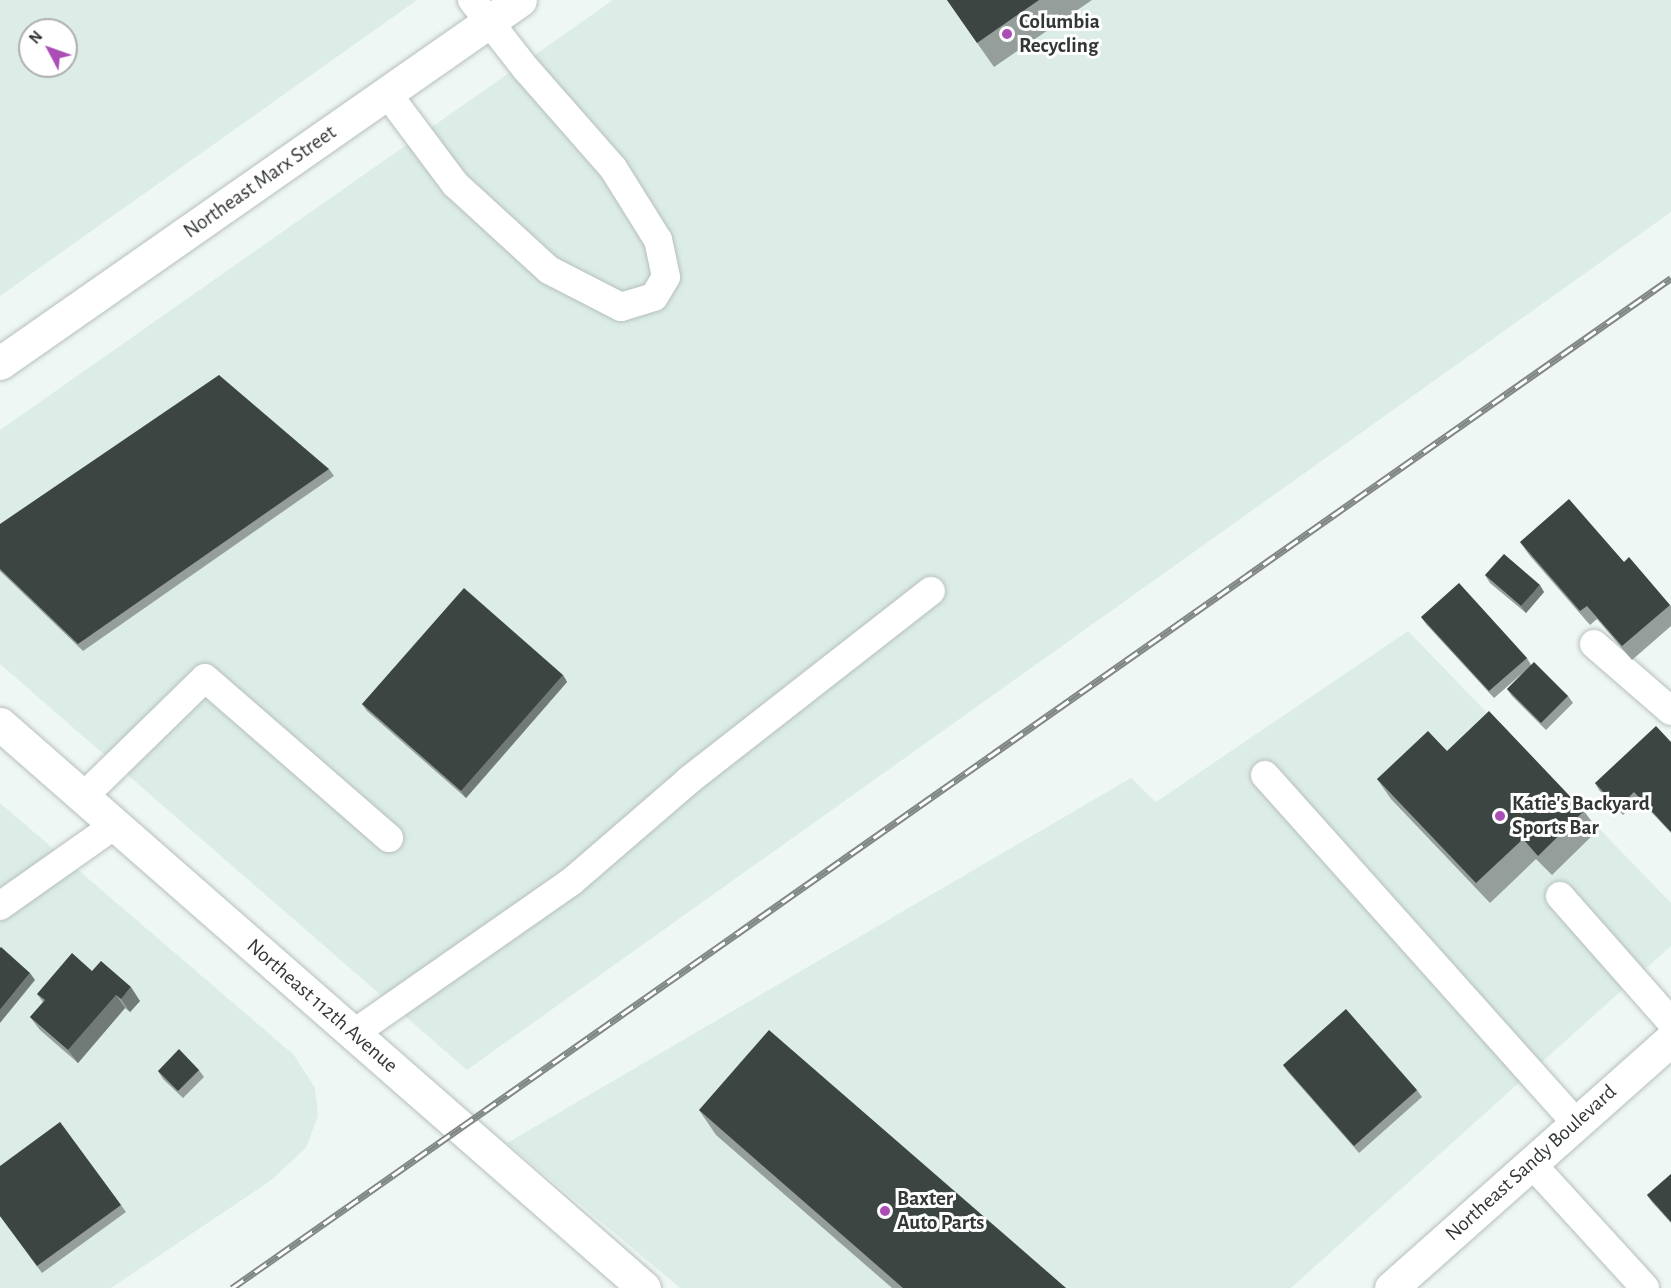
<!DOCTYPE html>
<style>
body{margin:0}
#map{position:relative;width:1671px;height:1288px;overflow:hidden;background:#eef7f4;font-family:"Alegreya Sans",sans-serif}
div>[style]{position:absolute}
.built>*{inset:0;background:#dcede7}
.roads{filter:drop-shadow(0 0 2px #b6bfbc) drop-shadow(0 0 2px #b6bfbc)}
.service>*{height:28px;margin:-14px;padding:0 14px;transform-origin:14px;border-radius:14px;background:#fff}
.minor>*{height:33px;margin:-16.5px;padding:0 16.5px;transform-origin:16.5px;border-radius:16.5px;background:#fff}
.primary>*{height:33px;margin:-16.5px;padding:0 16.5px;transform-origin:16.5px;border-radius:16.5px;background:#fff}
.rail>*{height:7px;margin-top:-3.5px;transform-origin:0;background:repeating-linear-gradient(90deg,#fff 0 14px,#818785 0 28px);box-sizing:border-box;border-block:2px solid #818785}
.wall>*{inset:0;background:#969e9b}
.shaded-wall>*{inset:0;background:#727a77}
.building>*{inset:0;background:#3d4542}
.dots>*{width:16px;height:16px;translate:-50% -50%;box-sizing:border-box;border:3px solid #fff;border-radius:50%}
span{translate:-50% -50%;white-space:nowrap;text-align:center;line-height:1.15;-webkit-text-stroke:6px #fff;paint-order:stroke}
.poi-label{font-size:21px;color:#323635;font-weight:700}
.left{translate:0 -50%;text-align:left}
.street-label{font-size:21px;color:#323635}
.north{position:absolute;left:18px;top:18px;width:60px;height:60px;box-sizing:border-box;background:#fff;border:2px solid #adafae;border-radius:50%;rotate:311deg;font-size:16px;font-weight:700;line-height:24px;text-align:center;color:#323635}
.north::after{content:'';display:block;margin:auto;width:21px;height:27px;background:#aa4db6;clip-path:polygon(50% 0,100% 100%,50% 72%,0 100%)}
</style>
<div id="map">
<div class="built">
<div style="clip-path:polygon(evenodd,0 0,417px 0,0 296px,0 0,30px 30px,66px 30px,66px 66px,30px 66px,30px 30px)"></div>
<div style="clip-path:polygon(613px 0,1671px 0,1671px 212px,467px 1070px,0 664px,0 430px)"></div>
<div style="clip-path:polygon(1408px 631px,1671px 903px,1671px 946px,1291px 1288px,680px 1288px,507px 1143px,1131px 778px,1156px 802px)"></div>
<div style="clip-path:polygon(0 803px,294px 1055px,315px 1088px,318px 1116px,306px 1148px,270px 1181px,111px 1288px,0 1288px)"></div>
</div>
<div class="roads">
<div class="service">
<div style="left:387px;top:93px;width:114px;rotate:53.2deg"></div>
<div style="left:455px;top:184px;width:127px;rotate:42.5deg"></div>
<div style="left:549px;top:270px;width:81px;rotate:27.2deg"></div>
<div style="left:621px;top:307px;width:34px;rotate:-17deg"></div>
<div style="left:654px;top:297px;width:23px;rotate:-59deg"></div>
<div style="left:666px;top:277px;width:38px;rotate:-102deg"></div>
<div style="left:658px;top:240px;width:85px;rotate:-122deg"></div>
<div style="left:613px;top:168px;width:132px;rotate:-131.3deg"></div>
<div style="left:526px;top:69px;width:88px;rotate:-128deg"></div>
<div style="left:1594px;top:644px;width:102px;rotate:41deg"></div>
<div style="left:1265px;top:775px;width:467px;rotate:48.2deg"></div>
<div style="left:83px;top:797px;width:170px;rotate:-44.3deg"></div>
<div style="left:205px;top:678px;width:244px;rotate:41deg"></div>
<div style="left:1560px;top:896px;width:168px;rotate:48.6deg"></div>
<div style="left:0;top:906px;width:141px;rotate:-35.2deg"></div>
<div style="left:353px;top:1034px;width:266px;rotate:-34.9deg"></div>
<div style="left:571px;top:882px;width:156px;rotate:-40.8deg"></div>
<div style="left:689px;top:780px;width:307px;rotate:-38deg"></div>
<div style="left:1531px;top:1163px;width:169px;rotate:47.6deg"></div>
</div>
<div class="minor">
<div style="left:0;top:363px;width:634px;rotate:-34.92deg"></div>
<div style="left:0;top:724px;width:856px;rotate:41.21deg"></div>
</div>
<div class="primary">
<div style="left:1391px;top:1288px;width:375px;rotate:-41.6deg"></div>
</div>
</div>
<div class="rail">
<div style="left:232px;top:1288px;width:1758px;rotate:-35.06deg"></div>
</div>
<div class="wall">
<div style="clip-path:polygon(947px 0,1092px 0,994px 67px)"></div>
<div style="clip-path:polygon(329px 469px,334px 476px,83px 651px,0 571px,0 524px)"></div>
<div style="clip-path:polygon(1520px 542px,1624px 562px,1670px 605px,1671px 606px,1671px 626px,1632px 660px,1597px 619px,1590px 625px,1530px 556px)"></div>
<div style="clip-path:polygon(1485px 575px,1544px 592px,1526px 613px,1490px 583px)"></div>
<div style="clip-path:polygon(1421px 617px,1527px 658px,1531px 665px,1568px 696px,1573px 703px,1546px 730px,1512px 696px,1507px 689px,1526px 670px,1494px 698px,1426px 624px)"></div>
<div style="clip-path:polygon(563px 675px,567px 682px,466px 798px,367px 711px,362px 704px)"></div>
<div style="clip-path:polygon(1671px 742px,1671px 833px,1639px 799px,1623px 815px,1599px 790px,1595px 783px)"></div>
<div style="clip-path:polygon(1447px 751px,1584px 811px,1598px 830px,1552px 875px,1536px 859px,1490px 903px,1391px 799px,1377px 779px)"></div>
<div style="clip-path:polygon(92px 971px,140px 1001px,130px 1012px,125px 1008px,78px 1063px,40px 1030px,30px 1017px,43px 1002px,37px 994px)"></div>
<div style="clip-path:polygon(1283px 1065px,1417px 1090px,1422px 1097px,1359px 1153px,1288px 1072px)"></div>
<div style="clip-path:polygon(199px 1070px,204px 1077px,183px 1098px,163px 1079px,158px 1071px)"></div>
<div style="clip-path:polygon(699px 1110px,1066px 1288px,892px 1288px,716px 1135px)"></div>
<div style="clip-path:polygon(60px 1122px,126px 1212px,42px 1273px,0 1216px)"></div>
<div style="clip-path:polygon(1671px 1174px,1671px 1223px,1652px 1202px,1647px 1195px)"></div>
</div>
<div class="shaded-wall">
<div style="clip-path:polygon(1540px 585px,1544px 592px,1526px 613px,1521px 606px)"></div>
<div style="clip-path:polygon(563px 675px,567px 682px,466px 798px,461px 791px)"></div>
<div style="clip-path:polygon(30px 973px,35px 980px,0 1023px,0 1010px)"></div>
<div style="clip-path:polygon(131px 987px,140px 1001px,130px 1012px,121px 999px)"></div>
<div style="clip-path:polygon(116px 995px,125px 1008px,78px 1063px,68px 1050px)"></div>
</div>
<div class="building">
<div style="clip-path:polygon(947px 0,1039px 0,977px 43px)"></div>
<div style="clip-path:polygon(219px 375px,329px 469px,78px 644px,0 569px,0 524px)"></div>
<div style="clip-path:polygon(1569px 499px,1624px 562px,1629px 557px,1670px 605px,1622px 646px,1587px 606px,1580px 611px,1520px 542px)"></div>
<div style="clip-path:polygon(1504px 554px,1540px 585px,1521px 606px,1485px 575px)"></div>
<div style="clip-path:polygon(1459px 583px,1527px 658px,1489px 691px,1421px 617px)"></div>
<div style="clip-path:polygon(464px 588px,563px 675px,461px 791px,362px 704px)"></div>
<div style="clip-path:polygon(1534px 662px,1568px 696px,1541px 723px,1507px 689px)"></div>
<div style="clip-path:polygon(1489px 711px,1584px 811px,1538px 856px,1523px 839px,1476px 883px,1377px 779px,1428px 731px,1447px 751px)"></div>
<div style="clip-path:polygon(1656px 726px,1671px 742px,1671px 832px,1634px 792px,1618px 808px,1595px 783px)"></div>
<div style="clip-path:polygon(1px 947px,30px 973px,0 1010px,0 948px)"></div>
<div style="clip-path:polygon(72px 953px,92px 971px,101px 961px,131px 987px,121px 999px,116px 995px,68px 1050px,30px 1017px,45px 1000px,37px 994px)"></div>
<div style="clip-path:polygon(1346px 1009px,1417px 1090px,1354px 1146px,1283px 1065px)"></div>
<div style="clip-path:polygon(769px 1030px,1066px 1288px,903px 1288px,699px 1110px)"></div>
<div style="clip-path:polygon(179px 1049px,199px 1070px,178px 1091px,158px 1071px)"></div>
<div style="clip-path:polygon(60px 1122px,121px 1205px,37px 1266px,0 1216px,0 1166px)"></div>
<div style="clip-path:polygon(1671px 1174px,1671px 1222px,1647px 1195px)"></div>
</div>
<div class="dots">
<div style="left:1007px;top:34px;background:#aa4db6"></div>
<div style="left:1500px;top:816px;background:#aa4db6"></div>
<div style="left:885px;top:1211px;background:#aa4db6"></div>
</div>
<div class="poi-label">
<span class="left" style="left:1019px;top:34px">Columbia<br>Recycling</span>
<span class="left" style="left:1512px;top:816px">Katie's Backyard<br>Sports Bar</span>
<span class="left" style="left:897px;top:1211px">Baxter<br>Auto Parts</span>
</div>
<div class="street-label">
<span style="left:260px;top:182px;rotate:-35deg">Northeast Marx Street</span>
<span style="left:322px;top:1006px;rotate:41deg">Northeast 112th Avenue</span>
<span style="left:1531px;top:1163px;rotate:-42deg">Northeast Sandy Boulevard</span>
</div>
<div class="north">N</div>
</div>
